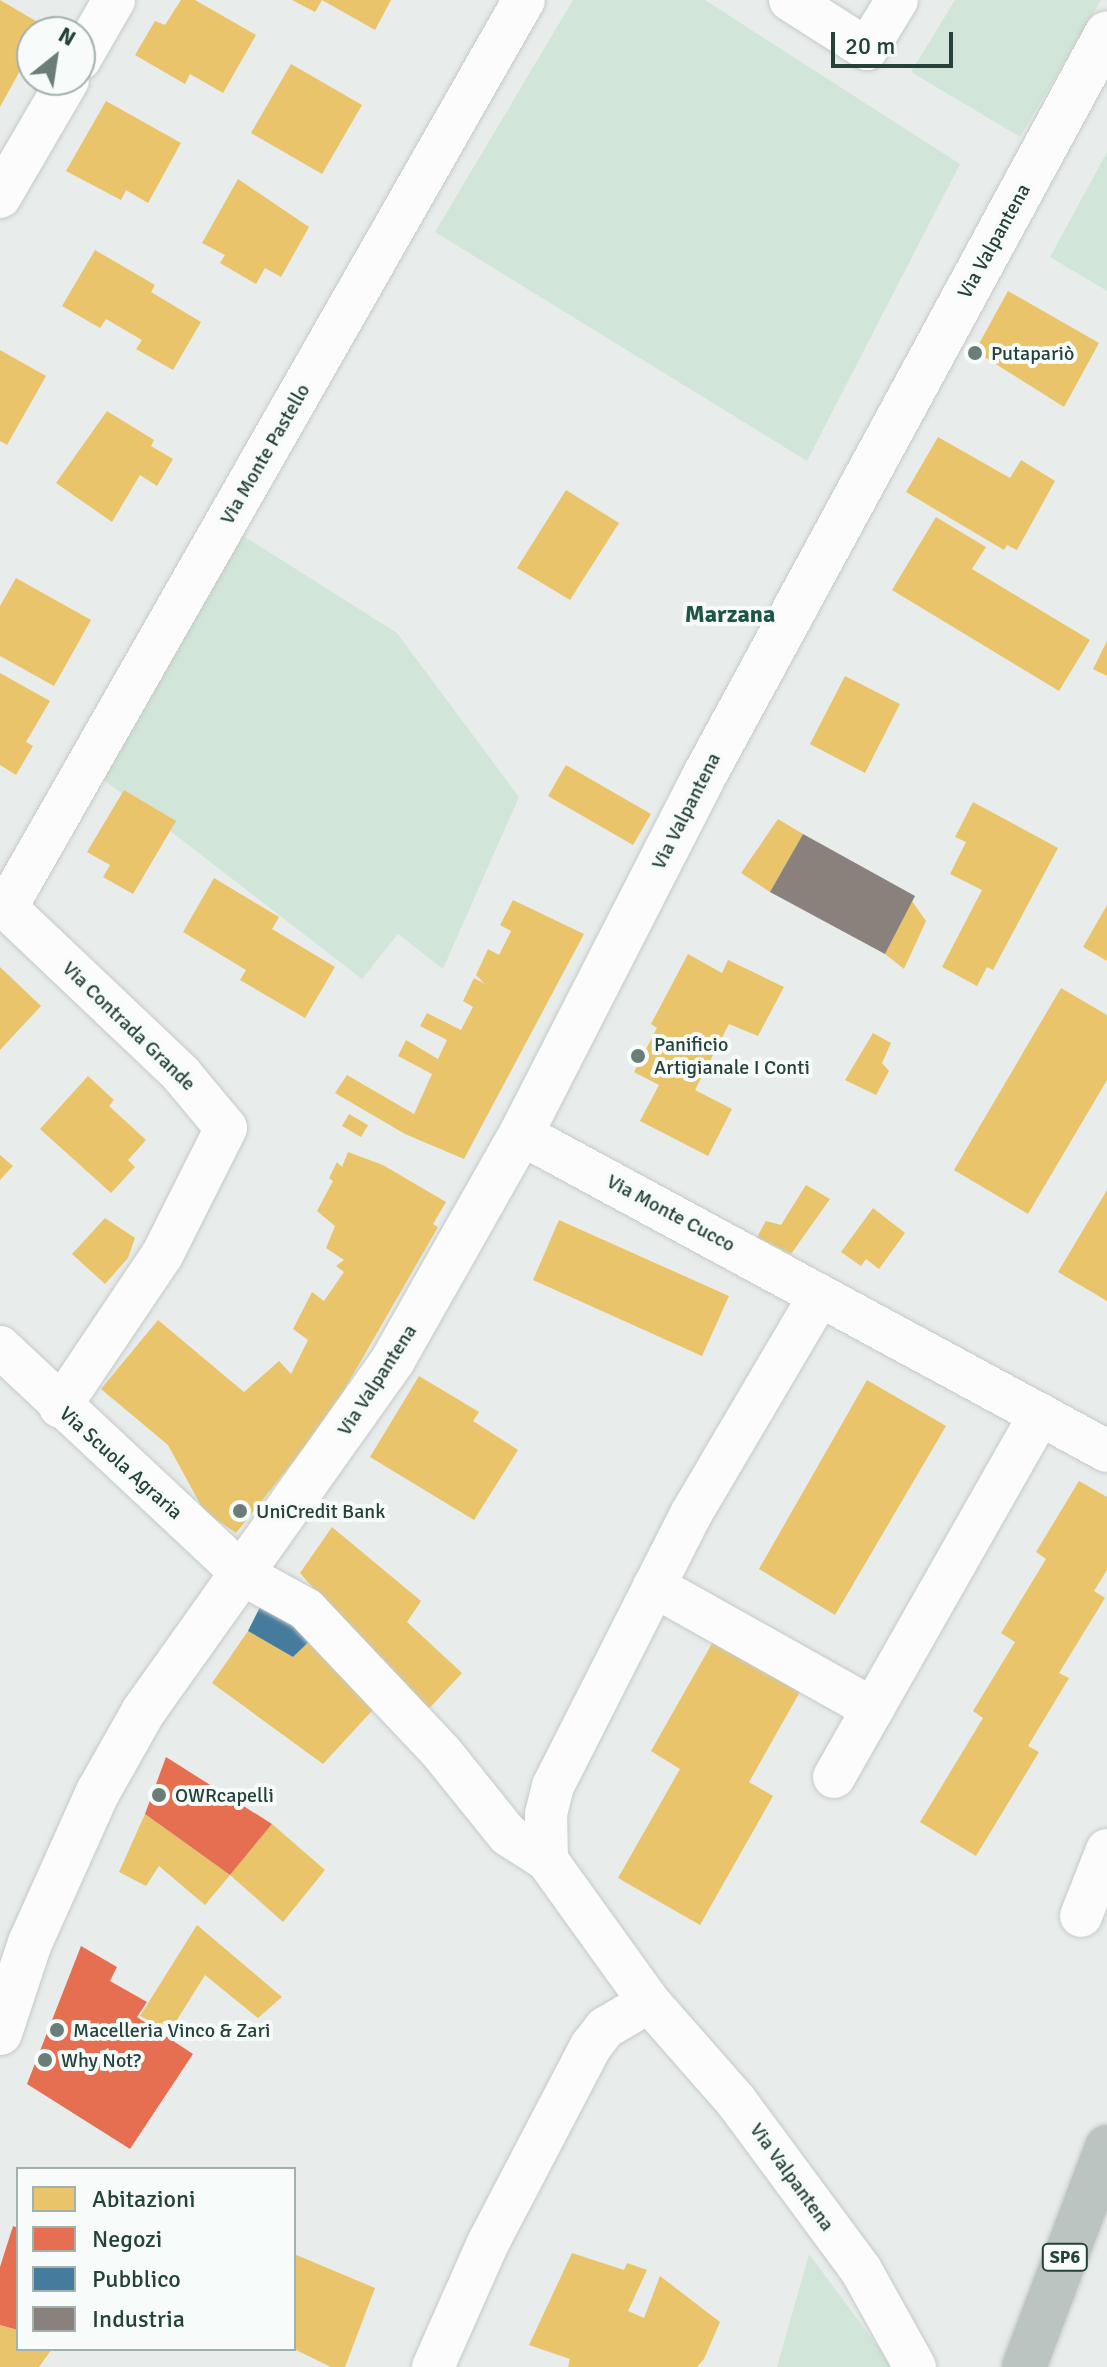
<!DOCTYPE html>
<meta charset="utf-8">
<style>
body{margin:0}
#map{position:relative;width:1107px;height:2367px;overflow:hidden;background:#e8edeb;font-family:Signika,sans-serif}
div>[style]{position:absolute}
.green>*{inset:0;background:#d1e6d8}
.homes>*{inset:0;background:#e9c46a}
.shops>*{inset:0;background:#e76f51}
.public>*{inset:0;background:#457b9d}
.industry>*{inset:0;background:#8a817c}
.roads{filter:drop-shadow(0 0 2px #c5cac8) drop-shadow(0 0 2px #c5cac8)}
.street>*{height:42px;margin:-21px;padding:0 21px;transform-origin:21px;border-radius:21px;background:#fcfcfc}
.secondary>*{height:44px;margin:-22px;padding:0 22px;transform-origin:22px;border-radius:22px;background:#fcfcfc}
.highway>*{height:44px;margin:-22px;padding:0 22px;transform-origin:22px;border-radius:22px;background:#bcc4c2}
.dots>*{width:22px;height:22px;translate:-50% -50%;box-sizing:border-box;border:4px solid #f7fbf9;border-radius:50%}
span{translate:-50% -50%;white-space:nowrap;text-align:center;line-height:1.15;-webkit-text-stroke:8px #f7fbf9;paint-order:stroke}
.shield-label span{padding:2px 6px;background:#f7fbf9;border:2px solid;border-radius:6px;-webkit-text-stroke-width:0}
.shield-label{font-size:18px;color:#24423a;font-weight:700}
.street-label{font-size:20px;color:#24423a}
.poi-label{font-size:20px;color:#24423a}
.left{translate:0 -50%;text-align:left}
.quarter-label{font-size:24px;color:#1f5548;font-weight:700}
.legend{position:absolute;left:16px;top:2167px;width:280px;height:184px;box-sizing:border-box;background:#f7fbf9;border:2px solid #a3b1ad;margin:0;padding:10px 14px;list-style:none;font-size:24px;color:#24423a}
.legend li{display:flex;align-items:center;gap:16px;height:40px}
.legend b{width:40px;border:2px solid #a3b1ad}
.north{position:absolute;left:16px;top:16px;width:80px;height:80px;box-sizing:border-box;background:#f7fbf9;border:2px solid #a3b1ad;border-radius:50%;rotate:30deg;font-size:22px;font-weight:700;line-height:32px;text-align:center;color:#24423a}
.north::after{content:'';display:block;margin:auto;width:28px;height:36px;background:#697e78;clip-path:polygon(50% 0,100% 100%,50% 72%,0 100%)}
.scale{position:absolute;left:831px;top:32px;width:122px;height:36px;box-sizing:border-box;border:4px solid #24423a;border-top:0;padding-left:10px;font-size:24px;line-height:28px;white-space:nowrap;color:#24423a;-webkit-text-stroke:6px #f7fbf9;paint-order:stroke}
</style>
<div id="map">
<div class="green">
<div style="clip-path:polygon(573px 0,705px 0,960px 164px,807px 461px,435px 232px)"></div>
<div style="clip-path:polygon(955px 0,1101px 0,1020px 137px,911px 72px)"></div>
<div style="clip-path:polygon(1107px 152px,1107px 291px,1050px 257px)"></div>
<div style="clip-path:polygon(228px 526px,397px 633px,519px 797px,443px 969px,398px 934px,362px 979px,95px 773px)"></div>
<div style="clip-path:polygon(809px 2254px,893px 2367px,777px 2367px)"></div>
</div>
<div class="homes">
<div style="clip-path:polygon(0 0,41px 24px,32px 32px,32px 49px,0 107px)"></div>
<div style="clip-path:polygon(181px 0,195px 0,256px 35px,223px 93px,190px 74px,185px 84px,135px 55px,155px 21px,165px 25px)"></div>
<div style="clip-path:polygon(292px 0,391px 0,375px 30px,322px 0,315px 12px)"></div>
<div style="clip-path:polygon(291px 64px,362px 105px,322px 174px,251px 133px)"></div>
<div style="clip-path:polygon(106px 101px,181px 143px,148px 203px,126px 190px,121px 200px,66px 171px)"></div>
<div style="clip-path:polygon(238px 179px,309px 227px,281px 277px,265px 268px,256px 284px,220px 263px,225px 255px,202px 243px)"></div>
<div style="clip-path:polygon(95px 250px,155px 285px,151px 292px,201px 322px,173px 370px,136px 349px,142px 340px,106px 319px,100px 328px,62px 306px)"></div>
<div style="clip-path:polygon(1008px 291px,1099px 343px,1064px 407px,975px 351px)"></div>
<div style="clip-path:polygon(0 350px,46px 376px,7px 445px,0 441px)"></div>
<div style="clip-path:polygon(107px 411px,154px 440px,151px 446px,173px 459px,157px 486px,140px 475px,112px 522px,56px 483px)"></div>
<div style="clip-path:polygon(938px 437px,1010px 478px,1021px 460px,1055px 481px,1017px 550px,1007px 545px,1004px 550px,906px 492px)"></div>
<div style="clip-path:polygon(566px 490px,619px 523px,570px 600px,517px 568px)"></div>
<div style="clip-path:polygon(936px 517px,986px 547px,972px 569px,1090px 640px,1059px 691px,892px 590px)"></div>
<div style="clip-path:polygon(16px 578px,91px 620px,54px 686px,0 656px,0 606px)"></div>
<div style="clip-path:polygon(1107px 641px,1107px 676px,1093px 669px)"></div>
<div style="clip-path:polygon(0 673px,50px 701px,26px 742px,33px 746px,16px 775px,0 765px)"></div>
<div style="clip-path:polygon(845px 676px,900px 704px,865px 773px,810px 744px)"></div>
<div style="clip-path:polygon(566px 765px,651px 814px,633px 845px,548px 796px)"></div>
<div style="clip-path:polygon(124px 790px,176px 821px,133px 894px,103px 877px,110px 865px,87px 852px)"></div>
<div style="clip-path:polygon(973px 802px,1058px 848px,993px 970px,987px 967px,977px 986px,942px 967px,982px 890px,950px 874px,966px 842px,955px 837px)"></div>
<div style="clip-path:polygon(778px 819px,803px 834px,770px 892px,741px 873px)"></div>
<div style="clip-path:polygon(214px 878px,279px 917px,272px 929px,335px 967px,305px 1018px,240px 980px,246px 970px,183px 932px)"></div>
<div style="clip-path:polygon(513px 900px,584px 934px,464px 1159px,405px 1134px,335px 1093px,347px 1075px,414px 1114px,432px 1074px,398px 1056px,406px 1040px,438px 1059px,447px 1040px,420px 1026px,427px 1013px,461px 1030px,473px 1007px,463px 1001px,474px 978px,485px 984px,476px 975px,488px 949px,499px 955px,511px 931px,500px 925px)"></div>
<div style="clip-path:polygon(912px 901px,926px 921px,904px 969px,885px 954px)"></div>
<div style="clip-path:polygon(1107px 905px,1107px 961px,1083px 947px)"></div>
<div style="clip-path:polygon(688px 954px,722px 973px,728px 960px,784px 987px,758px 1036px,729px 1024px,695px 1090px,732px 1109px,708px 1156px,640px 1121px,659px 1085px,634px 1072px,657px 1028px,651px 1024px)"></div>
<div style="clip-path:polygon(0 967px,41px 1006px,0 1050px)"></div>
<div style="clip-path:polygon(1061px 988px,1107px 1015px,1107px 1080px,1028px 1214px,954px 1170px)"></div>
<div style="clip-path:polygon(873px 1033px,891px 1043px,882px 1063px,889px 1071px,876px 1095px,845px 1080px)"></div>
<div style="clip-path:polygon(88px 1076px,114px 1100px,109px 1106px,146px 1140px,128px 1160px,135px 1167px,111px 1193px,40px 1129px)"></div>
<div style="clip-path:polygon(349px 1114px,368px 1125px,361px 1137px,342px 1126px)"></div>
<div style="clip-path:polygon(348px 1152px,383px 1165px,446px 1202px,433px 1224px,438px 1227px,328px 1418px,236px 1533px,204px 1511px,168px 1445px,101px 1389px,158px 1320px,244px 1392px,279px 1361px,291px 1374px,308px 1340px,293px 1329px,312px 1292px,324px 1301px,344px 1272px,336px 1266px,344px 1260px,326px 1248px,335px 1226px,317px 1211px,333px 1181px,329px 1178px,337px 1162px,342px 1167px)"></div>
<div style="clip-path:polygon(0 1155px,13px 1166px,0 1180px)"></div>
<div style="clip-path:polygon(806px 1185px,830px 1199px,791px 1254px,757px 1237px,766px 1221px,781px 1225px)"></div>
<div style="clip-path:polygon(1107px 1190px,1107px 1301px,1058px 1272px)"></div>
<div style="clip-path:polygon(873px 1208px,905px 1233px,879px 1269px,866px 1259px,861px 1266px,841px 1252px)"></div>
<div style="clip-path:polygon(105px 1218px,135px 1238px,128px 1258px,105px 1284px,72px 1254px)"></div>
<div style="clip-path:polygon(559px 1220px,729px 1296px,702px 1356px,533px 1280px)"></div>
<div style="clip-path:polygon(419px 1376px,479px 1412px,473px 1421px,518px 1450px,474px 1520px,370px 1457px)"></div>
<div style="clip-path:polygon(867px 1380px,946px 1426px,835px 1615px,759px 1569px)"></div>
<div style="clip-path:polygon(1079px 1481px,1107px 1497px,1107px 1570px,1094px 1591px,1105px 1598px,1059px 1673px,1069px 1678px,1028px 1746px,1039px 1752px,976px 1856px,920px 1822px,983px 1718px,973px 1711px,1015px 1642px,1001px 1633px,1046px 1559px,1036px 1552px)"></div>
<div style="clip-path:polygon(332px 1527px,421px 1601px,407px 1622px,462px 1673px,424px 1714px,300px 1573px)"></div>
<div style="clip-path:polygon(248px 1631px,293px 1657px,319px 1632px,382px 1700px,323px 1764px,212px 1683px)"></div>
<div style="clip-path:polygon(714px 1640px,801px 1690px,749px 1782px,773px 1796px,700px 1925px,618px 1878px,680px 1769px,651px 1751px)"></div>
<div style="clip-path:polygon(145px 1814px,230px 1875px,205px 1905px,159px 1866px,146px 1886px,119px 1872px)"></div>
<div style="clip-path:polygon(272px 1824px,325px 1870px,283px 1922px,230px 1875px)"></div>
<div style="clip-path:polygon(197px 1925px,282px 1997px,258px 2018px,205px 1975px,170px 2031px,140px 2016px)"></div>
<div style="clip-path:polygon(572px 2253px,624px 2270px,627px 2263px,647px 2270px,628px 2311px,644px 2318px,660px 2276px,720px 2322px,704px 2359px,697px 2367px,568px 2367px,570px 2359px,529px 2345px)"></div>
<div style="clip-path:polygon(294px 2254px,375px 2288px,345px 2367px,331px 2367px,294px 2349px)"></div>
<div style="clip-path:polygon(0 2325px,18px 2330px,18px 2349px,52px 2349px,39px 2367px,0 2367px)"></div>
</div>
<div class="shops">
<div style="clip-path:polygon(166px 1757px,272px 1824px,230px 1875px,145px 1814px)"></div>
<div style="clip-path:polygon(81px 1946px,117px 1967px,110px 1981px,147px 2002px,137px 2017px,193px 2054px,130px 2149px,27px 2084px)"></div>
<div style="clip-path:polygon(13px 2226px,18px 2228px,18px 2330px,0 2325px,0 2267px)"></div>
</div>
<div class="public">
<div style="clip-path:polygon(266px 1595px,319px 1632px,293px 1657px,248px 1631px)"></div>
</div>
<div class="industry">
<div style="clip-path:polygon(803px 834px,915px 896px,885px 954px,770px 892px)"></div>
</div>
<div class="roads">
<div class="street">
<div style="left:790px;top:0;width:91px;rotate:32.5deg"></div>
<div style="left:867px;top:49px;width:57px;rotate:-58.5deg"></div>
<div style="left:80px;top:59px;width:68px;rotate:-60deg"></div>
<div style="left:0;top:197px;width:135px;rotate:-59.8deg"></div>
<div style="left:0;top:902px;width:250px;rotate:43.5deg"></div>
<div style="left:181px;top:1074px;width:70px;rotate:50.2deg"></div>
<div style="left:226px;top:1128px;width:142px;rotate:116.7deg"></div>
<div style="left:162px;top:1255px;width:183px;rotate:123.9deg"></div>
<div style="left:6px;top:908px;width:1045px;rotate:-60.3deg"></div>
<div style="left:521px;top:1134px;width:666px;rotate:28.41deg"></div>
<div style="left:0;top:1347px;width:334px;rotate:43.1deg"></div>
<div style="left:244px;top:1575px;width:71px;rotate:28.7deg"></div>
<div style="left:306px;top:1609px;width:198px;rotate:46.6deg"></div>
<div style="left:442px;top:1753px;width:105px;rotate:51.2deg"></div>
<div style="left:508px;top:1835px;width:46px;rotate:32.7deg"></div>
<div style="left:547px;top:1860px;width:175px;rotate:54.3deg"></div>
<div style="left:649px;top:2002px;width:132px;rotate:48.7deg"></div>
<div style="left:736px;top:2101px;width:210px;rotate:53.5deg"></div>
<div style="left:861px;top:2270px;width:111px;rotate:60.9deg"></div>
<div style="left:654px;top:1586px;width:251px;rotate:29.3deg"></div>
<div style="left:834px;top:1777px;width:417px;rotate:-60.4deg"></div>
<div style="left:547px;top:1860px;width:46px;rotate:-91.2deg"></div>
<div style="left:546px;top:1814px;width:29px;rotate:-76deg"></div>
<div style="left:553px;top:1786px;width:305px;rotate:-63.1deg"></div>
<div style="left:691px;top:1514px;width:252px;rotate:-59.5deg"></div>
<div style="left:1081px;top:1916px;width:71px;rotate:-68.5deg"></div>
<div style="left:433px;top:2367px;width:136px;rotate:-66.1deg"></div>
<div style="left:488px;top:2243px;width:222px;rotate:-62.4deg"></div>
<div style="left:591px;top:2046px;width:23px;rotate:-52deg"></div>
<div style="left:605px;top:2028px;width:51px;rotate:-30.6deg"></div>
</div>
<div class="secondary">
<div style="left:0;top:2033px;width:95px;rotate:-71.6deg"></div>
<div style="left:30px;top:1943px;width:166px;rotate:-65.8deg"></div>
<div style="left:98px;top:1792px;width:92px;rotate:-60.6deg"></div>
<div style="left:143px;top:1712px;width:432px;rotate:-54.6deg"></div>
<div style="left:393px;top:1360px;width:260px;rotate:-60.5deg"></div>
<div style="left:521px;top:1134px;width:400px;rotate:-62.9deg"></div>
<div style="left:703px;top:778px;width:847px;rotate:-61.53deg"></div>
</div>
<div class="highway">
<div style="left:1024px;top:2367px;width:235px;rotate:-69.3deg"></div>
</div>
</div>
<div class="dots">
<div style="left:975px;top:353px;background:#697e78"></div>
<div style="left:638px;top:1056px;background:#697e78"></div>
<div style="left:240px;top:1511px;background:#697e78"></div>
<div style="left:159px;top:1795px;background:#697e78"></div>
<div style="left:57px;top:2030px;background:#697e78"></div>
<div style="left:45px;top:2060px;background:#697e78"></div>
</div>
<div class="shield-label">
<span style="left:1065px;top:2257px">SP6</span>
</div>
<div class="street-label">
<span style="left:994px;top:241px;rotate:-61deg">Via Valpantena</span>
<span style="left:265px;top:454px;rotate:-60deg">Via Monte Pastello</span>
<span style="left:686px;top:811px;rotate:-63deg">Via Valpantena</span>
<span style="left:129px;top:1026px;rotate:44deg">Via Contrada Grande</span>
<span style="left:671px;top:1213px;rotate:28deg">Via Monte Cucco</span>
<span style="left:377px;top:1380px;rotate:-57deg">Via Valpantena</span>
<span style="left:121px;top:1463px;rotate:42deg">Via Scuola Agraria</span>
<span style="left:792px;top:2177px;rotate:54deg">Via Valpantena</span>
</div>
<div class="poi-label">
<span class="left" style="left:991px;top:353px">Putapariò</span>
<span class="left" style="left:654px;top:1056px">Panificio<br>Artigianale I Conti</span>
<span class="left" style="left:256px;top:1511px">UniCredit Bank</span>
<span class="left" style="left:175px;top:1795px">OWRcapelli</span>
<span class="left" style="left:73px;top:2030px">Macelleria Vinco &amp; Zari</span>
<span class="left" style="left:61px;top:2060px">Why Not?</span>
</div>
<div class="quarter-label">
<span style="left:730px;top:615px">Marzana</span>
</div>
<ul class="legend">
<li><b style="height:22px;background:#e9c46a"></b>Abitazioni</li>
<li><b style="height:22px;background:#e76f51"></b>Negozi</li>
<li><b style="height:22px;background:#457b9d"></b>Pubblico</li>
<li><b style="height:22px;background:#8a817c"></b>Industria</li>
</ul>
<div class="north">N</div>
<div class="scale">20 m</div>
</div>
